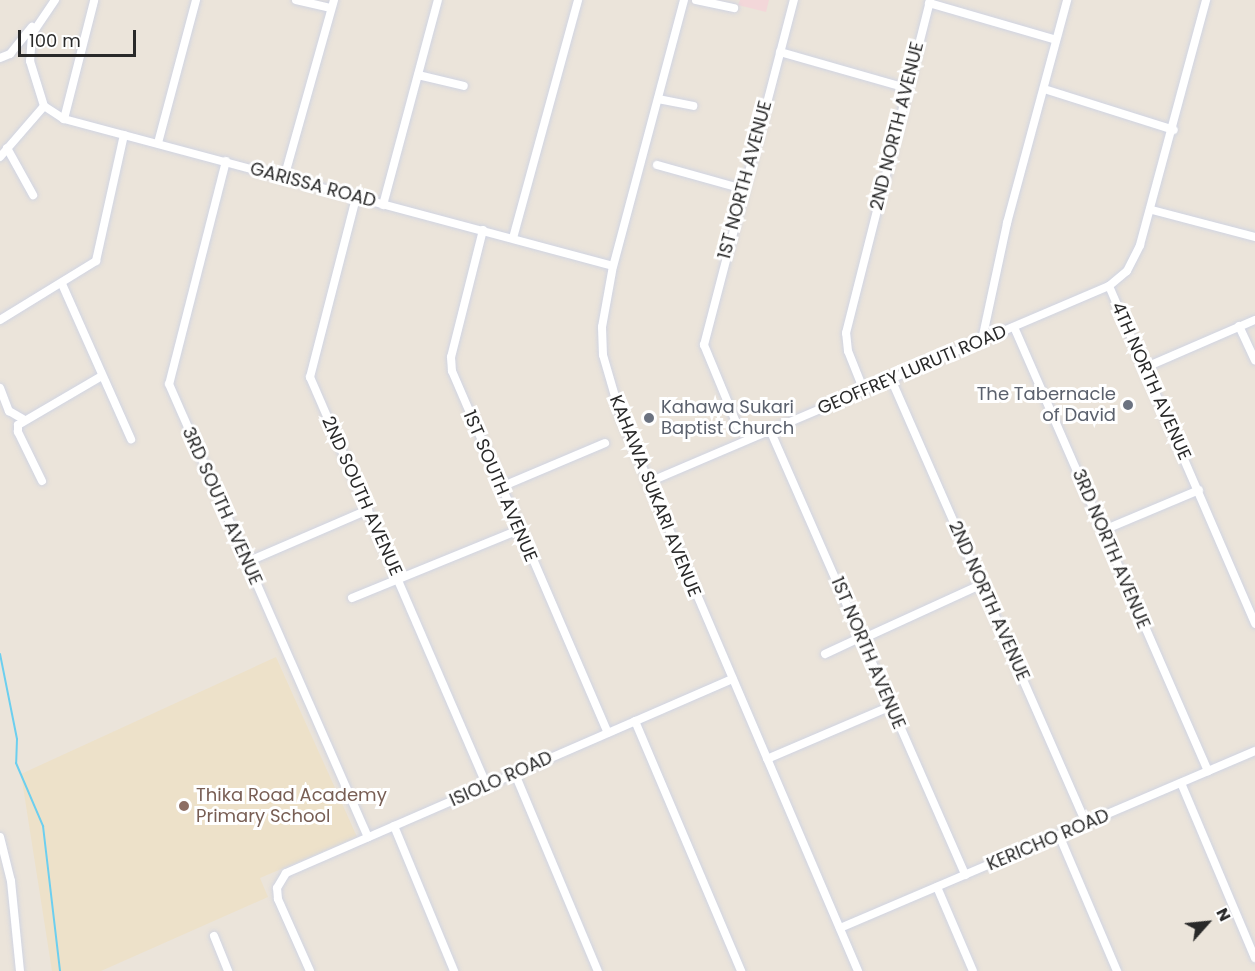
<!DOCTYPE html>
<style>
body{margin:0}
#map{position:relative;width:1255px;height:971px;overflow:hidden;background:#ebe4da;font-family:Poppins,sans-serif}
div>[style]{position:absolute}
.education>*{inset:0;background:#ede1c9}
.medical>*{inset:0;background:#f3d7d9}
.stream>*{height:2px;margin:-1px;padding:0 1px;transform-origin:1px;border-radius:1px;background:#6ccfef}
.roads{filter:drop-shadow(0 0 2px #d0d4e2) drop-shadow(0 0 2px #d0d4e2)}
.minor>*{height:8px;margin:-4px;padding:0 4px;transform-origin:4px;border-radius:4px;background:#fff}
.dots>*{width:16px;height:16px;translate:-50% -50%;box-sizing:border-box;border:3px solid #fff;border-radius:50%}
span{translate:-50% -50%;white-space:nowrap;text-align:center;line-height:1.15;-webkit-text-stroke:6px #fff;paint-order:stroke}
.street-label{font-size:18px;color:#292929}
.worship-label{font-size:18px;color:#5b616d}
.right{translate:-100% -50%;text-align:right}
.left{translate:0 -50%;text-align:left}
.education-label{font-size:18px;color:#785e54}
.north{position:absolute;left:1177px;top:893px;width:60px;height:60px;-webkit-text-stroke:4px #fff;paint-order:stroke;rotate:63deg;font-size:16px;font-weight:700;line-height:24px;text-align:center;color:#292929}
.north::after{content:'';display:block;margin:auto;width:21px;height:27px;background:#292929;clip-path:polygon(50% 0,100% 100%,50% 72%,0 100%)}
.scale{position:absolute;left:18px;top:30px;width:118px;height:27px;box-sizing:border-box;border:3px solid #292929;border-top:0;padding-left:8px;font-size:18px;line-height:21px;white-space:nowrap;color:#292929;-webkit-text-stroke:4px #fff;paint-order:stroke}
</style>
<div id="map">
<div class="education">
<div style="clip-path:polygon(276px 657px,357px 837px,260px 878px,268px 897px,101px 971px,52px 971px,21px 774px)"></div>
</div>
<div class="medical">
<div style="clip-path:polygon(740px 0,769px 0,766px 12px,738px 5px)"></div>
</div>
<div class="stream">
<div style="left:0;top:654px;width:87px;rotate:78.7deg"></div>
<div style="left:17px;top:739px;width:24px;rotate:92deg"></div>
<div style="left:16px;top:763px;width:69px;rotate:66.8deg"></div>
<div style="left:43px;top:826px;width:146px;rotate:83.3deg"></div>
</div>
<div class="roads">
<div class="minor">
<div style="left:55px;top:0;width:41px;rotate:124.1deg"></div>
<div style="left:32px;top:34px;width:27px;rotate:94deg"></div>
<div style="left:30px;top:61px;width:47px;rotate:72.7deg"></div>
<div style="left:44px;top:106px;width:24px;rotate:33deg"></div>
<div style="left:64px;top:119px;width:568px;rotate:14.99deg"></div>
<div style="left:296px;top:0;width:36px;rotate:13deg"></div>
<div style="left:684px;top:0;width:275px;rotate:104.9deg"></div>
<div style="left:613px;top:266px;width:62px;rotate:100.2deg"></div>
<div style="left:602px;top:327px;width:28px;rotate:88deg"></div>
<div style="left:603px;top:355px;width:65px;rotate:73.8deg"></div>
<div style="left:621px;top:417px;width:603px;rotate:66.84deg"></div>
<div style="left:696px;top:0;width:39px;rotate:12deg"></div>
<div style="left:929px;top:3px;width:132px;rotate:16.2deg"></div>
<div style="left:780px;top:52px;width:131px;rotate:15.9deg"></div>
<div style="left:0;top:58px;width:11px;rotate:-22deg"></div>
<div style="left:10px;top:54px;width:35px;rotate:-51deg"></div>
<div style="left:418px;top:75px;width:47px;rotate:13.4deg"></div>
<div style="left:1044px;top:89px;width:136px;rotate:17.5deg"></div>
<div style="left:658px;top:99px;width:36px;rotate:11deg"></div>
<div style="left:64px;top:119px;width:122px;rotate:-75.7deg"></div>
<div style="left:158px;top:143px;width:148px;rotate:-75.1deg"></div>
<div style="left:7px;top:148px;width:54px;rotate:61deg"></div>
<div style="left:0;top:157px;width:67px;rotate:-49.2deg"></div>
<div style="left:226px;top:161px;width:230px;rotate:104.3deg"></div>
<div style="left:169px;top:384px;width:495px;rotate:66.3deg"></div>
<div style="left:657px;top:165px;width:89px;rotate:15.6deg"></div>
<div style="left:284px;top:178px;width:185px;rotate:-74.3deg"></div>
<div style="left:356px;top:198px;width:185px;rotate:104.4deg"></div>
<div style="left:310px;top:377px;width:446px;rotate:66.6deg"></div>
<div style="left:383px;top:205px;width:212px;rotate:-75deg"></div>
<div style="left:1152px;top:210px;width:106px;rotate:14.7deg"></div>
<div style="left:483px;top:230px;width:131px;rotate:104.1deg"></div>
<div style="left:451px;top:357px;width:14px;rotate:86deg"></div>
<div style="left:452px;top:371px;width:394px;rotate:66.7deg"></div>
<div style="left:513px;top:238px;width:247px;rotate:-74.7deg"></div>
<div style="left:62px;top:284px;width:170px;rotate:66deg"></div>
<div style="left:1109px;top:286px;width:368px;rotate:66.6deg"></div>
<div style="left:0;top:320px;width:113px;rotate:-31.6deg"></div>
<div style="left:96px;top:261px;width:129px;rotate:-77.5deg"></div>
<div style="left:1239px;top:326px;width:38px;rotate:65deg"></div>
<div style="left:1014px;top:327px;width:485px;rotate:66.4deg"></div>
<div style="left:982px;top:340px;width:120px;rotate:-77.9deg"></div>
<div style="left:1007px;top:223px;width:231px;rotate:-74.9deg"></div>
<div style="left:1144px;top:368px;width:121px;rotate:-23.4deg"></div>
<div style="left:891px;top:379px;width:486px;rotate:66.3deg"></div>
<div style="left:0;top:388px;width:25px;rotate:69deg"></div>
<div style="left:9px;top:411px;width:16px;rotate:30deg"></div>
<div style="left:864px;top:391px;width:43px;rotate:-111.8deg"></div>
<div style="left:848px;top:351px;width:18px;rotate:-96deg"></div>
<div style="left:846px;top:333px;width:343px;rotate:-75.8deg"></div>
<div style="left:738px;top:427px;width:89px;rotate:-112.5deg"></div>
<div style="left:704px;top:345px;width:357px;rotate:-75.4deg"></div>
<div style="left:770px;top:430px;width:486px;rotate:66.3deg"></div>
<div style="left:42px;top:481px;width:55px;rotate:-116.1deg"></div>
<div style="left:18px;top:432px;width:7px;rotate:-90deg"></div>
<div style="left:18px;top:425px;width:97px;rotate:-30.3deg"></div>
<div style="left:649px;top:482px;width:500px;rotate:-23.08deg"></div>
<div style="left:1109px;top:286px;width:23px;rotate:-40deg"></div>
<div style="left:1127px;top:271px;width:29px;rotate:-63deg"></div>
<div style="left:1140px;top:245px;width:254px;rotate:-74.9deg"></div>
<div style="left:501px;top:487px;width:113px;rotate:-22.9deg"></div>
<div style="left:1104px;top:530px;width:103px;rotate:-22.8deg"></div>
<div style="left:247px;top:562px;width:132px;rotate:-23.3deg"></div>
<div style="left:352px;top:598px;width:180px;rotate:-22.2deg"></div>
<div style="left:862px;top:639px;width:132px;rotate:-24.6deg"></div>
<div style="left:825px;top:654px;width:40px;rotate:-25deg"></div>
<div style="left:635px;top:721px;width:272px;rotate:67deg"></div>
<div style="left:767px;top:759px;width:135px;rotate:-23.1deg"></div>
<div style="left:515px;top:774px;width:214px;rotate:67.2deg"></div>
<div style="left:1181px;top:783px;width:190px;rotate:67.1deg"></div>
<div style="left:394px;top:826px;width:157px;rotate:67.5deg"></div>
<div style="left:1059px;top:835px;width:148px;rotate:66.9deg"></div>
<div style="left:0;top:837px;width:45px;rotate:76deg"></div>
<div style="left:11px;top:881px;width:90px;rotate:84.3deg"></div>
<div style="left:937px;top:887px;width:91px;rotate:66.8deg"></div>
<div style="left:840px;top:928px;width:451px;rotate:-23.1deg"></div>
<div style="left:214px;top:936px;width:38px;rotate:68deg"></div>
<div style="left:310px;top:971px;width:79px;rotate:-114deg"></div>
<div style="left:278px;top:899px;width:11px;rotate:-95deg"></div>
<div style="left:277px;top:888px;width:17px;rotate:-59deg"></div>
<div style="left:286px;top:873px;width:487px;rotate:-23.5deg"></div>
</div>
</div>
<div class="dots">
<div style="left:1128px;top:405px;background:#6b7280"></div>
<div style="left:649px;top:418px;background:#6b7280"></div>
<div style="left:184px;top:806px;background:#8d6e63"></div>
</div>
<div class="street-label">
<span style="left:897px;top:126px;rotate:-76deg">2ND NORTH AVENUE</span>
<span style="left:745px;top:180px;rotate:-75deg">1ST NORTH AVENUE</span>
<span style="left:313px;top:185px;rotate:15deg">GARISSA ROAD</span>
<span style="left:912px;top:370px;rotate:-23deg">GEOFFREY LURUTI ROAD</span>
<span style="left:1151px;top:381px;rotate:66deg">4TH NORTH AVENUE</span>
<span style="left:500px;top:486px;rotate:67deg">1ST SOUTH AVENUE</span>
<span style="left:362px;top:496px;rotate:66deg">2ND SOUTH AVENUE</span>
<span style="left:655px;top:496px;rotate:68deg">KAHAWA SUKARI AVENUE</span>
<span style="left:222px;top:506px;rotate:66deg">3RD SOUTH AVENUE</span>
<span style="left:1111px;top:549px;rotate:67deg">3RD NORTH AVENUE</span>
<span style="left:989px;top:601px;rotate:66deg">2ND NORTH AVENUE</span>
<span style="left:868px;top:653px;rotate:67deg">1ST NORTH AVENUE</span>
<span style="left:501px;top:779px;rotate:-24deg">ISIOLO ROAD</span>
<span style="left:1048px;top:840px;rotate:-23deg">KERICHO ROAD</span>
</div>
<div class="worship-label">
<span class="right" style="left:1116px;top:405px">The Tabernacle<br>of David</span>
<span class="left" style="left:661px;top:418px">Kahawa Sukari<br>Baptist Church</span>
</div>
<div class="education-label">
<span class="left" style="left:196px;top:806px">Thika Road Academy<br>Primary School</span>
</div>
<div class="north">N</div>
<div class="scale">100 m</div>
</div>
